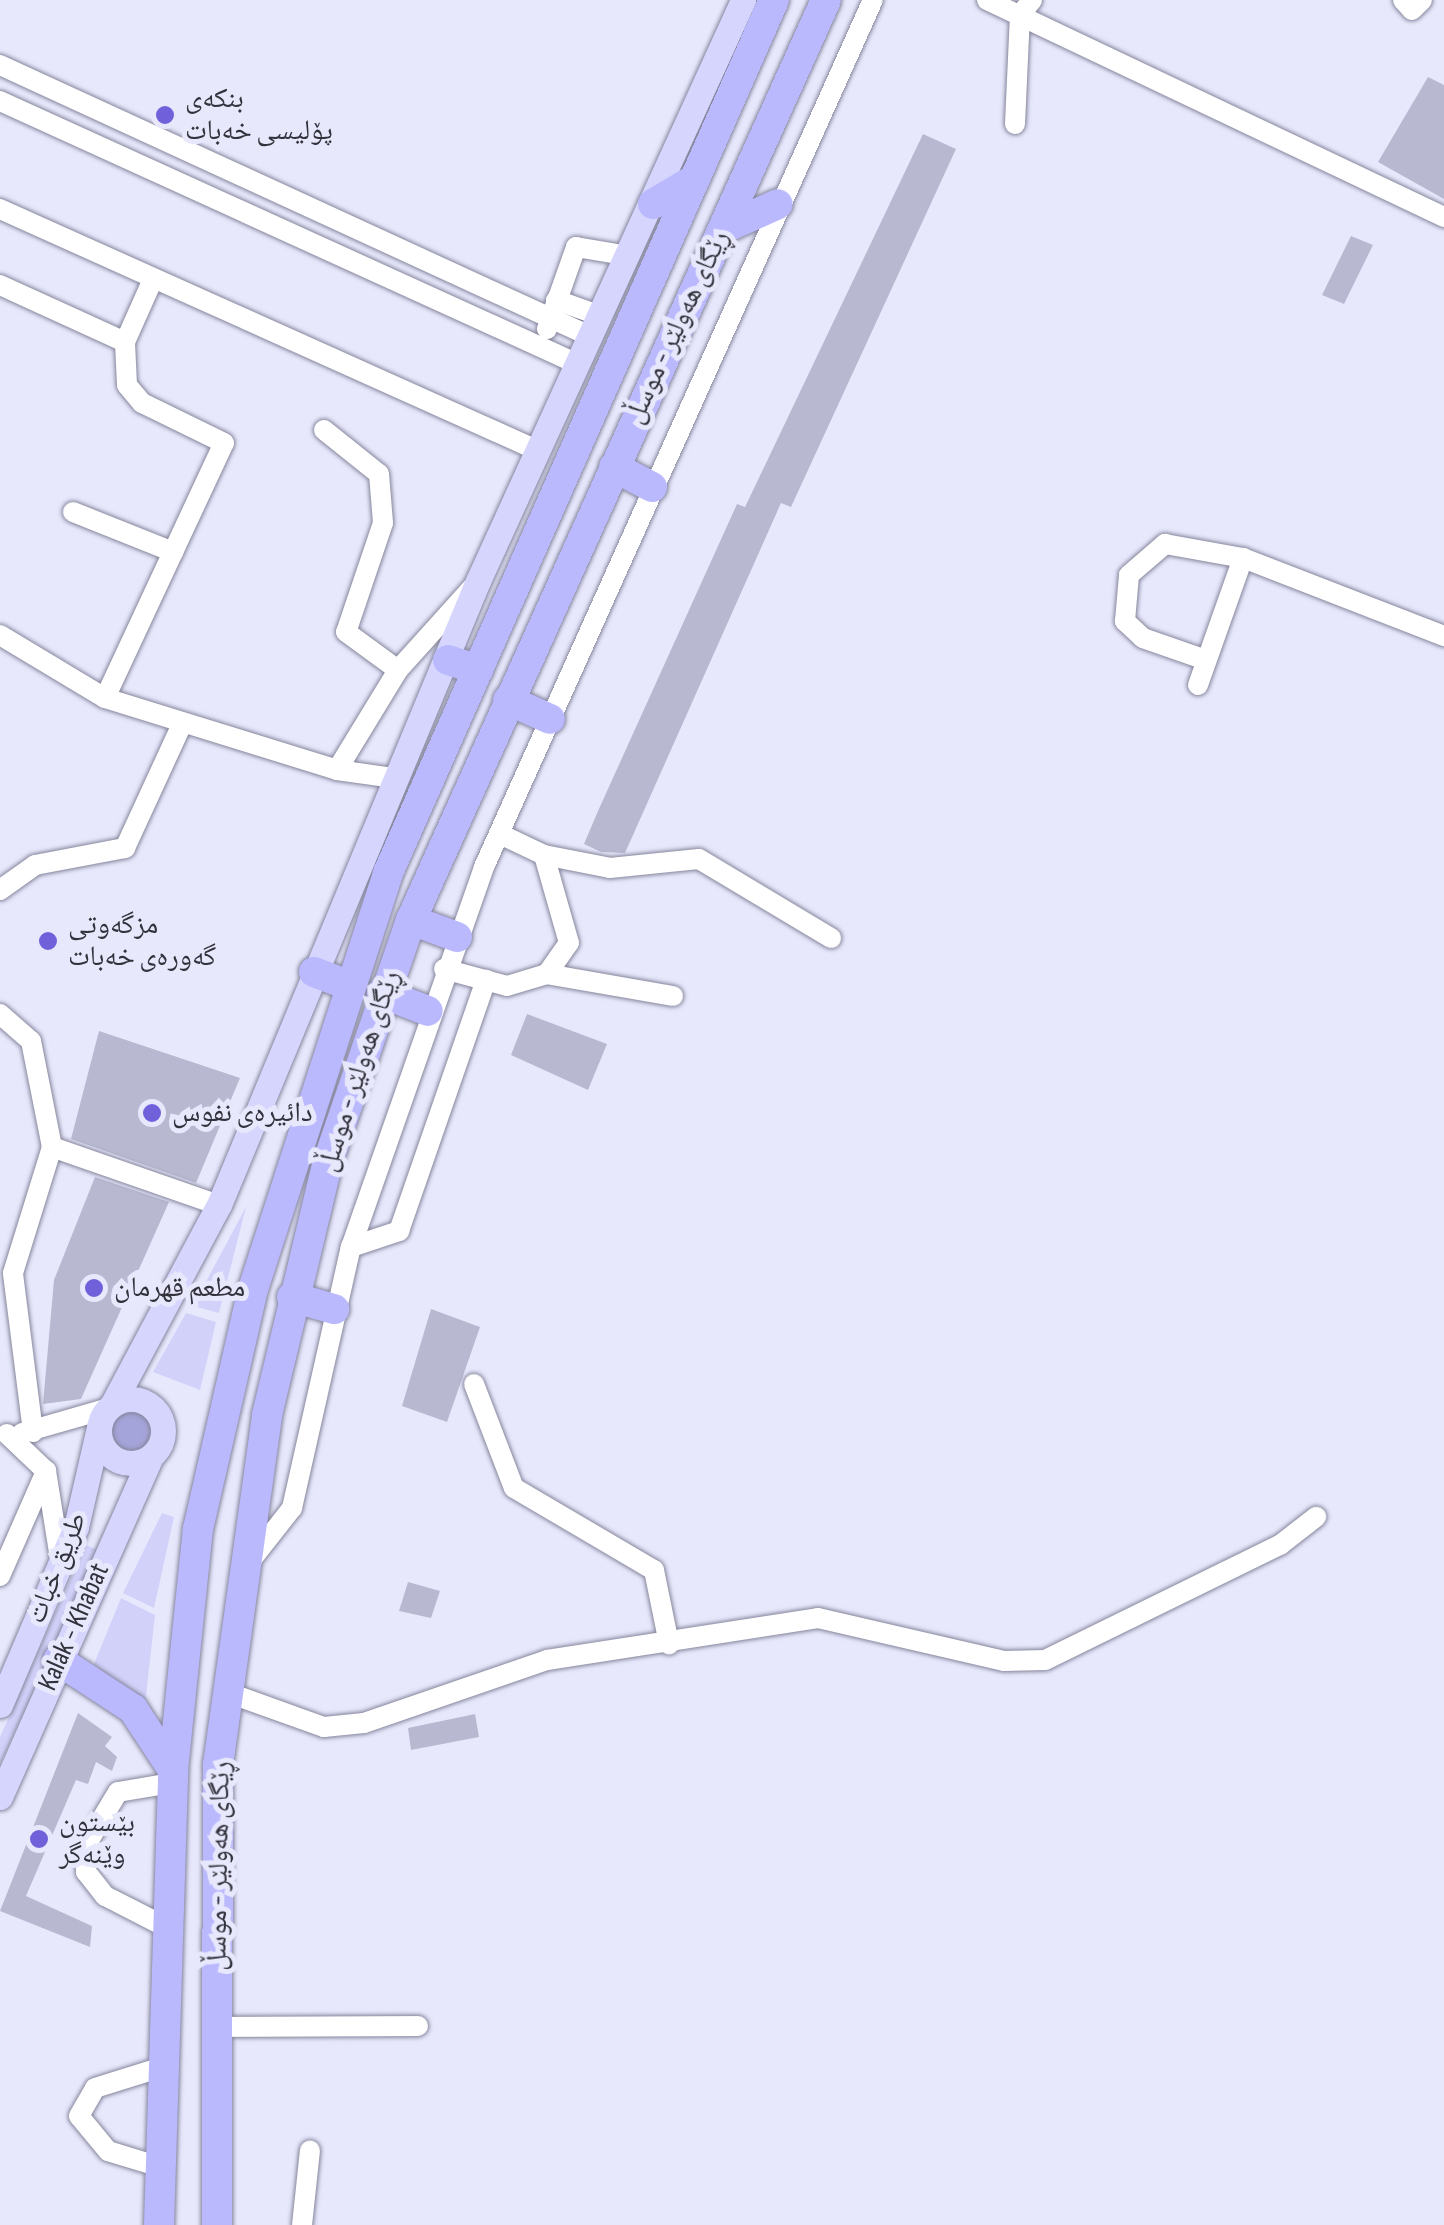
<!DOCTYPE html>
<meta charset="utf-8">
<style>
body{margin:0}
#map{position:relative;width:1444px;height:2225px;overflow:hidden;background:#e8e8fd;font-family:"Sofia Sans Condensed","Noto Naskh Arabic",sans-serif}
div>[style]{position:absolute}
.green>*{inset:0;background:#d1d1fa}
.water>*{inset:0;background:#a5a4da}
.round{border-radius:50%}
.building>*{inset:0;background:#b8b8d1}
.roads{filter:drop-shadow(0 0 2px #85859c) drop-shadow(0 0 2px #85859c)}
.minor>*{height:20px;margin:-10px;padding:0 10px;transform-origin:10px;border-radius:10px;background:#fff}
.major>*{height:25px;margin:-12.5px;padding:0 12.5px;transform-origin:12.5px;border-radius:12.5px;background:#d6d5fe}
.major>.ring{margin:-12.5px;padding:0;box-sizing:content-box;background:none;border:25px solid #d6d5fe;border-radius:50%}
.highway>*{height:30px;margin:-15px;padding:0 15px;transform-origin:15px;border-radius:15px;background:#bbb9fe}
.dots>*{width:28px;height:28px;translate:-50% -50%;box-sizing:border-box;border:5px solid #e8e8fd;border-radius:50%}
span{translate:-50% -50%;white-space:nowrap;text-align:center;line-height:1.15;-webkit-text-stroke:10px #e8e8fd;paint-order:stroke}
.poi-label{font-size:28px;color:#32323c}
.left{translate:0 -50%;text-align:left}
.street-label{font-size:28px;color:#32323c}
</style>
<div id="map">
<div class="green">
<div style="clip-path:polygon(246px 1207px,219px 1313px,193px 1306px)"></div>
<div style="clip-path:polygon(186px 1313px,216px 1322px,200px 1390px,153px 1372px)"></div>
<div style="clip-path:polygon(162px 1513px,174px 1517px,154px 1608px,123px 1593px)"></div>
<div style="clip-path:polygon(86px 1545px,98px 1550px,0 1764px,0 1737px)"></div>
<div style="clip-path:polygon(121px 1598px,155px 1615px,145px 1705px,94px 1664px)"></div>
</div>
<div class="water">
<div class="round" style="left:109px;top:1408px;width:48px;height:48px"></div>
</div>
<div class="building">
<div style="clip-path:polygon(1428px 77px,1444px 85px,1444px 199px,1378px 162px)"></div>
<div style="clip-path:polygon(923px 134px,956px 149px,791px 507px,781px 503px,625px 853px,601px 852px,584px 844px,598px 811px,737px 504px,745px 507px)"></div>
<div style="clip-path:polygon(1351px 236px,1373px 245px,1344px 304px,1322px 295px)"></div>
<div style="clip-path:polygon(527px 1014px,607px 1044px,588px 1090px,511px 1055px)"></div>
<div style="clip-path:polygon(99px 1031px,240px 1078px,196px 1183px,71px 1139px)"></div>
<div style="clip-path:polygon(95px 1177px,169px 1202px,81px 1399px,43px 1404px,54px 1280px)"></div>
<div style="clip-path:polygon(431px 1309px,480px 1327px,447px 1422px,402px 1406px)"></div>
<div style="clip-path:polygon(408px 1582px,440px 1591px,431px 1618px,399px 1611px)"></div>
<div style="clip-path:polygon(78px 1713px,112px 1737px,105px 1746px,117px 1757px,112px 1771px,96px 1762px,88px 1784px,76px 1780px,26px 1896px,92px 1926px,90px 1947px,0 1911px)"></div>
<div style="clip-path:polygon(475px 1714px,479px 1737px,411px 1750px,408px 1728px)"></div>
</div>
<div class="roads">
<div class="minor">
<div style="left:987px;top:0;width:506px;rotate:25.4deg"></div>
<div style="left:1403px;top:0;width:13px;rotate:48deg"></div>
<div style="left:1412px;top:10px;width:14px;rotate:-45deg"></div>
<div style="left:0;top:65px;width:651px;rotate:24.68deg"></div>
<div style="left:0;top:101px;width:635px;rotate:24.47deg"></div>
<div style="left:1015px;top:124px;width:109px;rotate:-87.4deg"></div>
<div style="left:1020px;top:15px;width:19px;rotate:-51deg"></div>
<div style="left:0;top:209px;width:591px;rotate:24.18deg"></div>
<div style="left:0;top:285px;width:137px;rotate:24.5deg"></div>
<div style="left:556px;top:300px;width:48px;rotate:19.6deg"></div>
<div style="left:547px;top:329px;width:87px;rotate:-70.5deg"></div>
<div style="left:576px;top:247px;width:54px;rotate:9.6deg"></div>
<div style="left:324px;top:430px;width:70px;rotate:38.7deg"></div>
<div style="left:379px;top:474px;width:49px;rotate:85.3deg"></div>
<div style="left:383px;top:523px;width:115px;rotate:108.7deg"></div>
<div style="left:346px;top:632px;width:64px;rotate:36.2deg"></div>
<div style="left:73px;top:512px;width:108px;rotate:21.8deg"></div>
<div style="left:0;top:635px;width:122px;rotate:31deg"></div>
<div style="left:105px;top:698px;width:243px;rotate:17.2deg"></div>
<div style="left:337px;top:770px;width:58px;rotate:8deg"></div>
<div style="left:1206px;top:660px;width:67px;rotate:-160.8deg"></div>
<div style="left:1143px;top:638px;width:25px;rotate:-137deg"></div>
<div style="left:1125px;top:621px;width:46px;rotate:-85deg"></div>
<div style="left:1129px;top:575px;width:48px;rotate:-40.7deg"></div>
<div style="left:1165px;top:544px;width:79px;rotate:10.2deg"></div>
<div style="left:1243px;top:558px;width:216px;rotate:21.2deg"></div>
<div style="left:1198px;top:685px;width:135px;rotate:-70.5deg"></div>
<div style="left:105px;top:698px;width:281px;rotate:-65deg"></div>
<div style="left:224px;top:443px;width:91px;rotate:-154deg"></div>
<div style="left:142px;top:403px;width:23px;rotate:-130deg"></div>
<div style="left:127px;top:385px;width:43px;rotate:-92.7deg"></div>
<div style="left:125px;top:342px;width:69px;rotate:-66deg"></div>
<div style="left:337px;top:770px;width:117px;rotate:-58.6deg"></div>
<div style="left:398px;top:670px;width:120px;rotate:-48deg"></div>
<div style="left:544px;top:855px;width:67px;rotate:11.1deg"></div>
<div style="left:610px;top:868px;width:89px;rotate:-5.8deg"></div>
<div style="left:699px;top:859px;width:154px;rotate:30.9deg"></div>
<div style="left:0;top:890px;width:43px;rotate:-35.5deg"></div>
<div style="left:35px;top:865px;width:92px;rotate:-10.7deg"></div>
<div style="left:125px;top:848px;width:136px;rotate:-65.3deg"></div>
<div style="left:444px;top:969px;width:65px;rotate:15.1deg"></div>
<div style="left:507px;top:986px;width:42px;rotate:-16.7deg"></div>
<div style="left:547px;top:974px;width:38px;rotate:-55deg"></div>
<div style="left:569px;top:943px;width:91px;rotate:-105.9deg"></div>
<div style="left:544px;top:855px;width:49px;rotate:-154.5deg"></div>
<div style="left:547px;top:974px;width:128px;rotate:9.9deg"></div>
<div style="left:0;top:1014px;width:41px;rotate:41.1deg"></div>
<div style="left:31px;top:1041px;width:108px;rotate:78.8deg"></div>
<div style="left:52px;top:1147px;width:177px;rotate:19.2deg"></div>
<div style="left:351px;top:1247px;width:51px;rotate:-18.4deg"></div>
<div style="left:399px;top:1231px;width:266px;rotate:-70.9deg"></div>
<div style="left:474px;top:1384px;width:111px;rotate:69deg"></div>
<div style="left:514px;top:1488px;width:162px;rotate:30.4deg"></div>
<div style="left:654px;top:1570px;width:76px;rotate:78.5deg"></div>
<div style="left:33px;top:1432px;width:160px;rotate:-97.2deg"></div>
<div style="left:13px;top:1273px;width:132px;rotate:-72.8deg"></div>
<div style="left:22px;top:1433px;width:91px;rotate:-16deg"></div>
<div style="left:7px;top:1434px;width:54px;rotate:43.5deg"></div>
<div style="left:46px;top:1471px;width:88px;rotate:80.9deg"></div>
<div style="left:244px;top:1569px;width:78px;rotate:-51.8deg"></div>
<div style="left:292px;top:1508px;width:268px;rotate:-77.3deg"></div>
<div style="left:351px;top:1247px;width:403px;rotate:-70.7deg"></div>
<div style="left:484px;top:867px;width:950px;rotate:-65.84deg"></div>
<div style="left:0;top:1576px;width:115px;rotate:-66.3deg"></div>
<div style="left:229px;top:1693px;width:101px;rotate:19.7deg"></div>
<div style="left:324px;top:1727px;width:40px;rotate:-5.7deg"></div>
<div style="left:364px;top:1723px;width:194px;rotate:-19deg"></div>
<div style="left:547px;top:1660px;width:274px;rotate:-8.8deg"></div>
<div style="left:818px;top:1618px;width:191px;rotate:13deg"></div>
<div style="left:1004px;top:1661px;width:41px;rotate:-1.4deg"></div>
<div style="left:1045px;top:1660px;width:262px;rotate:-26.1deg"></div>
<div style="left:1280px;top:1545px;width:46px;rotate:-37.9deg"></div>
<div style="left:162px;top:1925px;width:64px;rotate:-153deg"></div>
<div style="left:105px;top:1896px;width:31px;rotate:-128deg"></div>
<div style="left:86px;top:1872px;width:27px;rotate:-90deg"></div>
<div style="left:86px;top:1845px;width:62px;rotate:-58.9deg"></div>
<div style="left:118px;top:1792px;width:55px;rotate:-9.5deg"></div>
<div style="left:216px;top:2027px;width:202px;rotate:-0.3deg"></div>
<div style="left:157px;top:2166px;width:51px;rotate:-163deg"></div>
<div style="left:108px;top:2151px;width:45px;rotate:-129.6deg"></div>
<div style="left:79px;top:2116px;width:32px;rotate:-60deg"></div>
<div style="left:95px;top:2088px;width:67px;rotate:-17.4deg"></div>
<div style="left:302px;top:2225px;width:75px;rotate:-83.9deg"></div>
</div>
<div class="major">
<div class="ring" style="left:99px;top:1399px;width:39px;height:39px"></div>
<div style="left:112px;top:1405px;width:227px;rotate:-61.9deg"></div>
<div style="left:219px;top:1205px;width:676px;rotate:-67.46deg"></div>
<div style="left:478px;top:581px;width:639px;rotate:-65.48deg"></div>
<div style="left:0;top:1705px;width:194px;rotate:-66.9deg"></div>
<div style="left:76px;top:1527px;width:103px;rotate:-77deg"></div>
<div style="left:0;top:1797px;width:371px;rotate:-66.1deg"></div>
</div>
<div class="highway">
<div style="left:653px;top:204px;width:49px;rotate:-30.8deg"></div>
<div style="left:723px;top:229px;width:60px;rotate:-24.4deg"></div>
<div style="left:614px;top:467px;width:43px;rotate:27.8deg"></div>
<div style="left:448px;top:660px;width:32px;rotate:18deg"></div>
<div style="left:508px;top:700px;width:46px;rotate:24.3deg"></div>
<div style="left:411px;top:920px;width:49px;rotate:20.3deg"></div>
<div style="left:314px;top:972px;width:33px;rotate:21deg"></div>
<div style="left:382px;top:993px;width:49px;rotate:21.4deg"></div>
<div style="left:292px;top:1297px;width:44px;rotate:15.9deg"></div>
<div style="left:58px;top:1660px;width:90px;rotate:33.2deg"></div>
<div style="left:133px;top:1709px;width:73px;rotate:56.7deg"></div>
<div style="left:159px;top:2225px;width:455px;rotate:-88.2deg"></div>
<div style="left:173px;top:1770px;width:242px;rotate:-84.1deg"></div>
<div style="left:198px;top:1529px;width:246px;rotate:-77.1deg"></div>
<div style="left:253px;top:1289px;width:437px;rotate:-72deg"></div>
<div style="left:388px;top:873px;width:955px;rotate:-66.15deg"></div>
<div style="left:217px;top:2225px;width:460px;rotate:-89.9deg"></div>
<div style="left:218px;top:1765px;width:353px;rotate:-82deg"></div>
<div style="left:267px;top:1415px;width:261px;rotate:-76.5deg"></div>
<div style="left:328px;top:1161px;width:255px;rotate:-71deg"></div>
<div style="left:411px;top:920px;width:1009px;rotate:-65.72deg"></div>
</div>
</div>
<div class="dots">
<div style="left:165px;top:115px;background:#7060da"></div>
<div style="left:48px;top:941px;background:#7060da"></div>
<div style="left:152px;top:1113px;background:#7060da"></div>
<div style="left:94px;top:1288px;background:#7060da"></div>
<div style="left:39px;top:1839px;background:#7060da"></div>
</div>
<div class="poi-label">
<span class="left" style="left:185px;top:115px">بنکەی<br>پۆلیسی خەبات</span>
<span class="left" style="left:68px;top:941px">مزگەوتى<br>گەورەى خەبات</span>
<span class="left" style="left:172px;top:1113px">دائیرەی نفوس</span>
<span class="left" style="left:114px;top:1288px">مطعم قهرمان</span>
<span class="left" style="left:59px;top:1839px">بێستون<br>وێنەگر</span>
</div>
<div class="street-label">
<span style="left:677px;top:327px;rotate:-65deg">ڕێگای هەولێر - موسڵ</span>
<span style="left:359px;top:1071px;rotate:-72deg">ڕێگای هەولێر - موسڵ</span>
<span style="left:57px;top:1568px;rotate:-68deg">طريق خبات</span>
<span style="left:74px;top:1627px;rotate:-66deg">Kalak - Khabat</span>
<span style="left:219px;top:1866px;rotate:-89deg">ڕێگای هەولێر - موسڵ</span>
</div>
</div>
